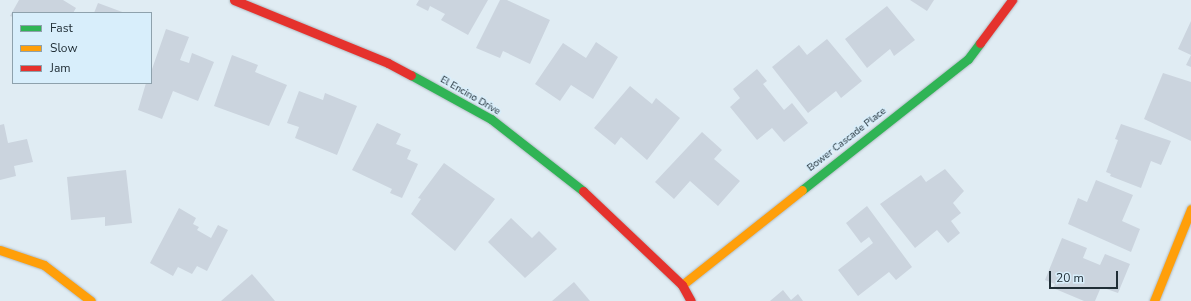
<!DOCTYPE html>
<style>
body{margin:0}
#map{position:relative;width:1191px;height:301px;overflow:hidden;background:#e0ecf3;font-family:"Nunito Sans",sans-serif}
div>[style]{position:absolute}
.building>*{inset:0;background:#cbd4de}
.roads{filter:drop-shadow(0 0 1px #b1bcc3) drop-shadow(0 0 1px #b1bcc3)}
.fast>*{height:9px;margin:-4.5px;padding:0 4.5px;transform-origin:4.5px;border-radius:4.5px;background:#30b455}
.slow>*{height:9px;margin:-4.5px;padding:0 4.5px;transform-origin:4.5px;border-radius:4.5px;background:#ff9f0a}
.jam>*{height:9px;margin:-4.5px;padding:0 4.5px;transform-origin:4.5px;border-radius:4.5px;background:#e5322d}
span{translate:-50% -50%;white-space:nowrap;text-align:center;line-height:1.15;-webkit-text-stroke:3px #d8eefb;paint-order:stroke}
.street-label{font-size:10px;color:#202e36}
.legend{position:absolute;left:12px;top:12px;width:140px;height:72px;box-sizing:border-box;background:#d8eefb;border:1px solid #8ea1ac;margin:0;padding:5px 7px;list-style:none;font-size:12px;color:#202e36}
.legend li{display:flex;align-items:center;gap:8px;height:20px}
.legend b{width:20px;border:1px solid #8ea1ac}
.scale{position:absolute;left:1049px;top:271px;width:69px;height:18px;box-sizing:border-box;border:2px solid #202e36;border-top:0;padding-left:5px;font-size:12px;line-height:14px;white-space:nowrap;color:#202e36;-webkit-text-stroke:3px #d8eefb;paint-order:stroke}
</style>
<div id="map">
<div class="building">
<div style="clip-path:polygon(19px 0,63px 0,76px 8px,73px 13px,13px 13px,13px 17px,10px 16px)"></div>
<div style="clip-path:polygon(419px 0,488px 0,468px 35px,441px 20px,445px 14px,430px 6px,428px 11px,416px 5px)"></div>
<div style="clip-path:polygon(500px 0,507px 0,550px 20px,530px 64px,503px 51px,500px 58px,476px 48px)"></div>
<div style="clip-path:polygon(910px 0,934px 0,927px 11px)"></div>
<div style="clip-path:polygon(98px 3px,125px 13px,94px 13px)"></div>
<div style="clip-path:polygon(887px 6px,915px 40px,894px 56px,890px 49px,867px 68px,845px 39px)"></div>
<div style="clip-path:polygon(1191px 21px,1191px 67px,1186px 65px,1191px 55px,1178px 49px)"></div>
<div style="clip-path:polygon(166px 29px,189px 37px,180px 60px,189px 63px,192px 53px,214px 62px,198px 101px,173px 91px,162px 119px,138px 110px,146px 83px,151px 83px,151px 72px)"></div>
<div style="clip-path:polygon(827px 39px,862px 81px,841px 98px,836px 91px,808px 113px,772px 67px,799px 45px,807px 55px)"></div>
<div style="clip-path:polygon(596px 42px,618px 57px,593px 99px,571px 85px,560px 101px,535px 84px,563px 43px,586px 58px)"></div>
<div style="clip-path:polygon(232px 55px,258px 65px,255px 72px,287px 85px,269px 126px,214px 106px)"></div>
<div style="clip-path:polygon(757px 69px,767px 81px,763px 84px,784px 110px,792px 103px,808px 123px,784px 142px,772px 128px,757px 140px,730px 107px,740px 98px,733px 89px)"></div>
<div style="clip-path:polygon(1163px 73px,1191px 82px,1191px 141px,1144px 119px)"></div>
<div style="clip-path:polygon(630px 86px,652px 104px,656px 98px,680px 118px,647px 160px,621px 137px,615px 145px,594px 128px)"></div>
<div style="clip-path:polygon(299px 91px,323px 100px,325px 93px,357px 106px,337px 155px,295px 138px,299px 127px,287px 123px)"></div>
<div style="clip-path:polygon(377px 123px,401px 134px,396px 144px,411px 150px,407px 159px,418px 164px,402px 198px,390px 193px,392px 189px,352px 170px)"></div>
<div style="clip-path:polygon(4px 124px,8px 143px,27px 139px,33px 162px,14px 166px,16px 176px,0 180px,0 125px)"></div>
<div style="clip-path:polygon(1121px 124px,1171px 141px,1161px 165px,1151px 161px,1141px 188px,1110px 176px,1111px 174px,1106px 172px,1118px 140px,1115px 139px)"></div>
<div style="clip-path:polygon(702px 132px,722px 150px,714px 159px,740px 181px,718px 206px,690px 181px,674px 199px,655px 182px)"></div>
<div style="clip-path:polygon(444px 163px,495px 199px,455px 251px,411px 214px,421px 199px,418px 198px)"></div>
<div style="clip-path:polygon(945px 169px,964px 191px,953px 203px,961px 213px,951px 221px,960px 233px,948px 243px,937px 230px,915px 248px,880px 204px,921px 175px,926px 182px)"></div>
<div style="clip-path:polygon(126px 170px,132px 223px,105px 226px,105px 217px,71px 220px,67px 177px)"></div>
<div style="clip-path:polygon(1096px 180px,1133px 195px,1122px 221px,1140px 229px,1131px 252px,1068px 224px,1078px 198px,1087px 202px)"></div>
<div style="clip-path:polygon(867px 206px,912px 267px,896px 280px,889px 272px,858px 296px,838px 270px,873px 243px,869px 237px,861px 243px,846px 223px)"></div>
<div style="clip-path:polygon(179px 208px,196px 218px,193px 224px,199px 227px,197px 230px,211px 238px,218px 225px,228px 230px,207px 271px,197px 266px,192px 274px,178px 267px,173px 276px,150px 263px)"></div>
<div style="clip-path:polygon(511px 218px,532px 238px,539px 231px,557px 249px,525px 278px,488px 242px)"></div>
<div style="clip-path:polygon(1062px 238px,1087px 248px,1083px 258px,1100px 265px,1105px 254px,1130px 264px,1118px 293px,1101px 287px,1095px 301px,1084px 301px,1053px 288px,1055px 284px,1045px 280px)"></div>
<div style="clip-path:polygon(252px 274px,275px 301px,221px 301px)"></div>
<div style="clip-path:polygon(574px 282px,590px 301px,552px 301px)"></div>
<div style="clip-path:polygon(783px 290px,791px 300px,798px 294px,803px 301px,770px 301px)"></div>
</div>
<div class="roads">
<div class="fast">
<div style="left:411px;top:75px;width:91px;rotate:28.8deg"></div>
<div style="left:491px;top:119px;width:117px;rotate:38deg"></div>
<div style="left:802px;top:190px;width:211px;rotate:-38.3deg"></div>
<div style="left:968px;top:59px;width:20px;rotate:-53deg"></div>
</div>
<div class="slow">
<div style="left:0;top:250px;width:46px;rotate:18.8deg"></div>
<div style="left:44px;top:265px;width:59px;rotate:37.5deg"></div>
<div style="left:682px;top:285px;width:153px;rotate:-38.4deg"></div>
<div style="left:1154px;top:301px;width:99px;rotate:-68.1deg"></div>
</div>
<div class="jam">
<div style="left:234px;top:0;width:166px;rotate:22.2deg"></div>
<div style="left:388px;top:63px;width:26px;rotate:28deg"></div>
<div style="left:980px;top:43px;width:54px;rotate:-53.3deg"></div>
<div style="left:583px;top:191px;width:137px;rotate:43.5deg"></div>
<div style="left:682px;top:285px;width:18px;rotate:61deg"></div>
</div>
</div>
<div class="street-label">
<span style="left:470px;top:96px;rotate:30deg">El Encino Drive</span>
<span style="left:847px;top:140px;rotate:-38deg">Bower Cascade Place</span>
</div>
<ul class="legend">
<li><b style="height:5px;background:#30b455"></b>Fast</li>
<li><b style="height:5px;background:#ff9f0a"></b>Slow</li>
<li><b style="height:5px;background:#e5322d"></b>Jam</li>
</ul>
<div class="scale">20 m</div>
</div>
